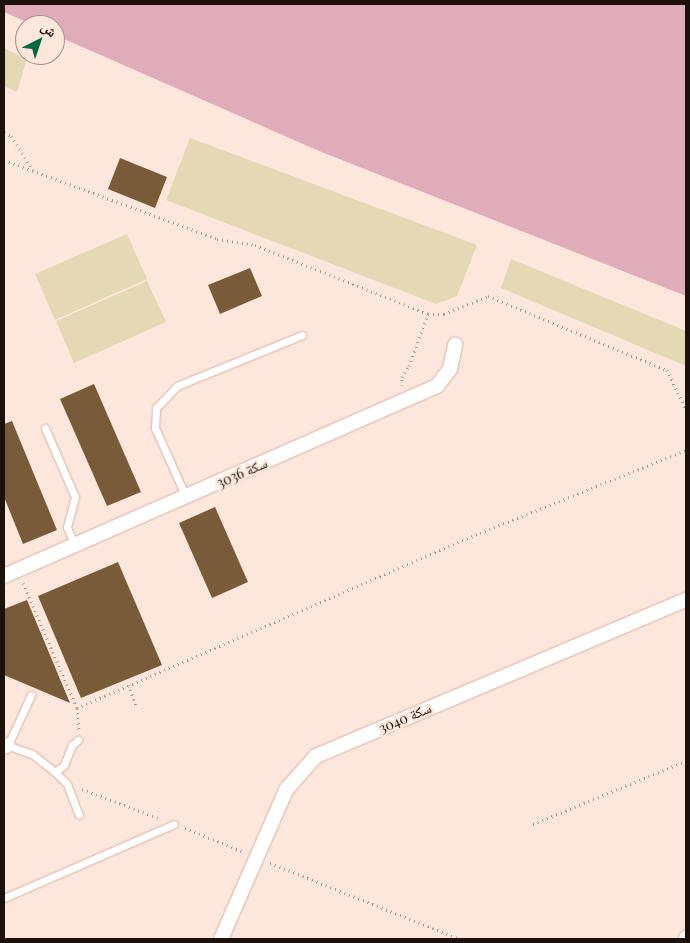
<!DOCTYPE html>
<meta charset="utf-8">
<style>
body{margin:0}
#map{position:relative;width:690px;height:943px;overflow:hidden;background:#fde7dd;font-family:"Playfair Display","Noto Naskh Arabic",serif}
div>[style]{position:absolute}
.green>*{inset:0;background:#e5d8b4}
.water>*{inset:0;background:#e1acb9}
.building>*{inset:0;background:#7a5b38}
.path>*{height:3px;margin-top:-1.5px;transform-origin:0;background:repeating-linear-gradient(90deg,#ac9a91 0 1px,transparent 0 5px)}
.roads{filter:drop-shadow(0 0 1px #d8b5a5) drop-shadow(0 0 1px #d8b5a5)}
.service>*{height:7px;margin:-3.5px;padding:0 3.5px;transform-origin:3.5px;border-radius:3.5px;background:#fff}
.minor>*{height:14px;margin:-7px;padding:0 7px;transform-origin:7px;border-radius:7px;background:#fff}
span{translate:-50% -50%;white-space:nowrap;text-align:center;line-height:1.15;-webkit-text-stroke:5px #fde7dd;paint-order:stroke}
.street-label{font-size:14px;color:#1c110b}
.frame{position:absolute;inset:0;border:5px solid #1c110b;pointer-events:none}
.north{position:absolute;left:15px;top:15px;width:50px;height:50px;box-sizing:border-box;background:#fde7dd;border:1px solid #a39189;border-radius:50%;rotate:41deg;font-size:14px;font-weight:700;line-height:20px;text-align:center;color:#1c110b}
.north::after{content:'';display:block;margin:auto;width:18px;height:22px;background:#006940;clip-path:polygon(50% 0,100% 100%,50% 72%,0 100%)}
</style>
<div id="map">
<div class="green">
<div style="clip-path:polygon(4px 48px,27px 59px,17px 92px,4px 86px)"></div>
<div style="clip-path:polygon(190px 138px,477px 245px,457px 296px,436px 304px,166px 200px)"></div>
<div style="clip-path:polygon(127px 234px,147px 279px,55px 320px,35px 274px)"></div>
<div style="clip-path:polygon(511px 259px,686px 331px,686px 366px,501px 288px)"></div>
<div style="clip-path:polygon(147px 281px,166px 322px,74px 363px,56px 321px)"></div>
</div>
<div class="water">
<div style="clip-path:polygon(4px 4px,686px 4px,686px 296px,319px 151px,55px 35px,55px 25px,33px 25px,4px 12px)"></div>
</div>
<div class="building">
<div style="clip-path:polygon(120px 158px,167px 177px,155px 208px,108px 189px)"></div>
<div style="clip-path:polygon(250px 268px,262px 296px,220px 314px,208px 285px)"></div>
<div style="clip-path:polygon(94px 384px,141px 492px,107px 506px,60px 399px)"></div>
<div style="clip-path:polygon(12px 421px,57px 530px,23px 544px,4px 497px,4px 424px)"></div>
<div style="clip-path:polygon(215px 507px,248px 582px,212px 598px,179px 523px)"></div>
<div style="clip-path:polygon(118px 562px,162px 665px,81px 698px,38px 596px)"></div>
<div style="clip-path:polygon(27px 600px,70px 703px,4px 675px,4px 609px)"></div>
</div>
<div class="path">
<div style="left:4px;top:133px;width:8px;rotate:23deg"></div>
<div style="left:11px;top:136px;width:42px;rotate:56.7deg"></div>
<div style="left:4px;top:160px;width:227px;rotate:20.3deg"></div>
<div style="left:217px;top:239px;width:38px;rotate:9deg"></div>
<div style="left:255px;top:245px;width:186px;rotate:21.7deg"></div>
<div style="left:428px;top:314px;width:16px"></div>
<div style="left:444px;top:314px;width:48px;rotate:-22.2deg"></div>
<div style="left:488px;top:296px;width:194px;rotate:22.5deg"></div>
<div style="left:667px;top:370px;width:44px;rotate:64.6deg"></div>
<div style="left:402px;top:385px;width:8px;rotate:-90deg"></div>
<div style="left:402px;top:377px;width:13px;rotate:-58deg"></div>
<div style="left:409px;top:366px;width:55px;rotate:-69.9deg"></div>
<div style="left:23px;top:583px;width:136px;rotate:66.6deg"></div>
<div style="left:77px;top:708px;width:22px;rotate:85deg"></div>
<div style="left:128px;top:685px;width:22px;rotate:68deg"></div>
<div style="left:77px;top:708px;width:439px;rotate:-23.5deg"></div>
<div style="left:480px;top:533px;width:222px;rotate:-21.9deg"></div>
<div style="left:82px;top:789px;width:81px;rotate:20.9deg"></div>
<div style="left:533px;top:824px;width:165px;rotate:-22.4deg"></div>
<div style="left:185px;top:828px;width:64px;rotate:22.1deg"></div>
<div style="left:270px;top:863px;width:205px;rotate:21.8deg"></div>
</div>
<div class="roads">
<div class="service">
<div style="left:45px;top:428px;width:75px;rotate:66.5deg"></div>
<div style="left:75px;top:497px;width:31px;rotate:105deg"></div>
<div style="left:67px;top:527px;width:21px;rotate:67deg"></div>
<div style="left:186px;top:497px;width:76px;rotate:-114.2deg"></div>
<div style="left:155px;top:428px;width:20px;rotate:-87deg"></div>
<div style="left:156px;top:408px;width:30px;rotate:-46deg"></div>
<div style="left:177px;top:386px;width:135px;rotate:-22.2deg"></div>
<div style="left:6px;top:745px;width:28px;rotate:19deg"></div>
<div style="left:32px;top:754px;width:29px;rotate:38deg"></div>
<div style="left:55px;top:772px;width:17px;rotate:45deg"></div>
<div style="left:67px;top:784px;width:33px;rotate:69deg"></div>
<div style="left:8px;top:745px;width:55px;rotate:-65.3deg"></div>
<div style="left:55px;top:772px;width:11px;rotate:-38deg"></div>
<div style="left:64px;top:765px;width:22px;rotate:-68deg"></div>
<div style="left:72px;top:745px;width:8px;rotate:-40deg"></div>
<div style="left:4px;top:898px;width:185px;rotate:-23.5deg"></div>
</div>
<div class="minor">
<div style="left:4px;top:576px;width:473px;rotate:-23.7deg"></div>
<div style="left:437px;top:386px;width:21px;rotate:-53deg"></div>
<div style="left:450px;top:369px;width:25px;rotate:-78deg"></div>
<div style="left:4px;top:747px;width:4px;rotate:-27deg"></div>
<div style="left:221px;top:939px;width:163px;rotate:-66.4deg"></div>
<div style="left:286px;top:790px;width:45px;rotate:-48.6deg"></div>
<div style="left:316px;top:756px;width:402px;rotate:-22.9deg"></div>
<div style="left:686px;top:939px;width:1px;rotate:-90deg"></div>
</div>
</div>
<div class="street-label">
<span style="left:242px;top:473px;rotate:-24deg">سكة 3036</span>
<span style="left:405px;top:718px;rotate:-23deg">سكة 3040</span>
</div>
<div class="frame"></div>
<div class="north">ش</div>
</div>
